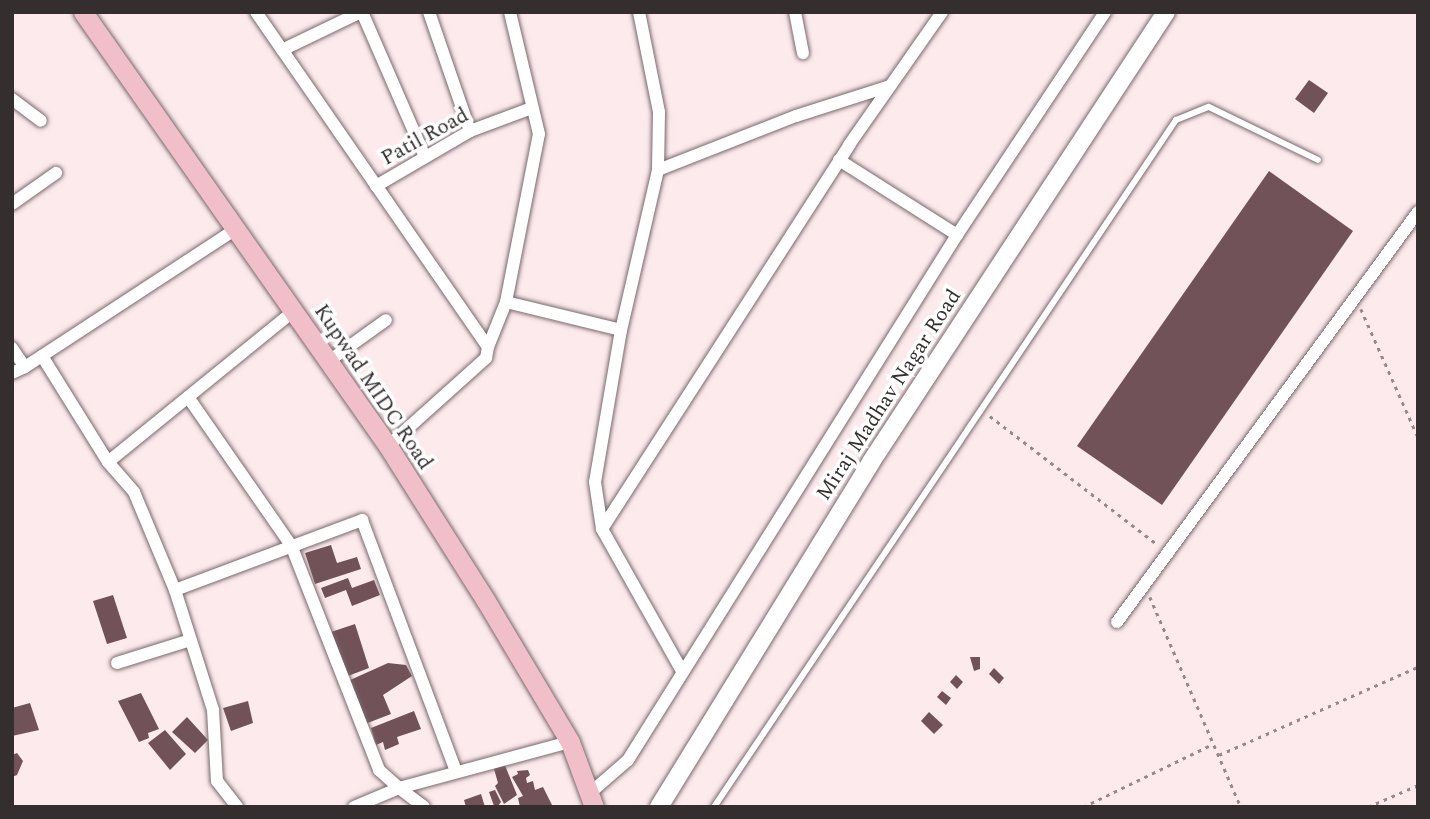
<!DOCTYPE html>
<style>
body{margin:0}
#map{position:relative;width:1430px;height:819px;overflow:hidden;background:#fdeaed;font-family:Spectral,serif}
div>[style]{position:absolute}
.building>*{inset:0;background:#715258}
.path>*{height:2.5px;margin-top:-1.25px;transform-origin:0;background:repeating-linear-gradient(90deg,#96898b 0 3.5px,transparent 0 8.5px)}
.roads{filter:drop-shadow(0 0 2px #79696c) drop-shadow(0 0 2px #79696c)}
.lane>*{height:6px;margin:-3px;padding:0 3px;transform-origin:3px;border-radius:3px;background:#fff}
.street>*{height:12px;margin:-6px;padding:0 6px;transform-origin:6px;border-radius:6px;background:#fff}
.secondary>*{height:18px;margin:-9px;padding:0 9px;transform-origin:9px;border-radius:9px;background:#fff}
.primary>*{height:19px;margin:-9.5px;padding:0 9.5px;transform-origin:9.5px;border-radius:9.5px;background:#f1bfca}
span{translate:-50% -50%;white-space:nowrap;text-align:center;line-height:1.15;-webkit-text-stroke:7px #fff;paint-order:stroke}
.street-label{font-size:21px;color:#352e2f}
.frame{position:absolute;inset:0;border:14px solid #352e2f;pointer-events:none}
</style>
<div id="map">
<div class="building">
<div style="clip-path:polygon(1309px 80px,1328px 93px,1314px 113px,1295px 99px)"></div>
<div style="clip-path:polygon(1269px 171px,1353px 231px,1162px 505px,1077px 446px)"></div>
<div style="clip-path:polygon(331px 545px,337px 563px,357px 557px,361px 569px,315px 584px,305px 553px)"></div>
<div style="clip-path:polygon(348px 578px,352px 588px,374px 580px,380px 595px,352px 606px,346px 590px,325px 598px,321px 588px)"></div>
<div style="clip-path:polygon(113px 595px,127px 638px,107px 644px,93px 601px)"></div>
<div style="clip-path:polygon(355px 624px,369px 668px,348px 676px,331px 632px)"></div>
<div style="clip-path:polygon(970px 657px,980px 657px,980px 669px,974px 671px)"></div>
<div style="clip-path:polygon(388px 663px,406px 665px,412px 676px,383px 695px,391px 714px,365px 724px,348px 681px)"></div>
<div style="clip-path:polygon(994px 668px,1004px 678px,999px 684px,989px 674px)"></div>
<div style="clip-path:polygon(956px 675px,963px 682px,957px 689px,950px 682px)"></div>
<div style="clip-path:polygon(942px 691px,951px 698px,946px 705px,937px 697px)"></div>
<div style="clip-path:polygon(141px 693px,159px 729px,148px 733px,149px 738px,139px 742px,118px 701px)"></div>
<div style="clip-path:polygon(248px 701px,253px 723px,231px 731px,223px 708px)"></div>
<div style="clip-path:polygon(30px 703px,39px 730px,12px 736px,12px 708px)"></div>
<div style="clip-path:polygon(414px 711px,421px 729px,397px 737px,399px 744px,385px 750px,383px 742px,376px 745px,371px 728px)"></div>
<div style="clip-path:polygon(929px 712px,943px 725px,934px 734px,921px 721px)"></div>
<div style="clip-path:polygon(187px 717px,208px 740px,195px 753px,172px 732px)"></div>
<div style="clip-path:polygon(165px 730px,186px 754px,170px 770px,148px 743px)"></div>
<div style="clip-path:polygon(17px 753px,23px 761px,17px 775px,12px 777px,12px 755px)"></div>
<div style="clip-path:polygon(504px 763px,517px 795px,504px 804px,495px 786px,498px 783px,494px 769px)"></div>
<div style="clip-path:polygon(528px 770px,530px 775px,526px 778px,527px 783px,533px 781px,535px 790px,543px 787px,553px 807px,520px 807px,518px 798px,523px 796px,512px 777px,518px 774px,517px 771px)"></div>
<div style="clip-path:polygon(495px 790px,501px 802px,498px 806px,494px 806px,489px 792px)"></div>
<div style="clip-path:polygon(481px 794px,485px 807px,466px 807px,464px 800px)"></div>
</div>
<div class="path">
<div style="left:1361px;top:309px;width:140px;rotate:66deg"></div>
<div style="left:990px;top:416px;width:210px;rotate:37.5deg"></div>
<div style="left:1150px;top:597px;width:229px;rotate:66.6deg"></div>
<div style="left:1219px;top:755px;width:218px;rotate:-23.9deg"></div>
<div style="left:1083px;top:807px;width:144px;rotate:-25.9deg"></div>
<div style="left:1368px;top:807px;width:55px;rotate:-23.7deg"></div>
</div>
<div class="roads">
<div class="lane">
<div style="left:714px;top:807px;width:828px;rotate:-56.08deg"></div>
<div style="left:1176px;top:120px;width:35px;rotate:-22deg"></div>
<div style="left:1209px;top:107px;width:121px;rotate:25.9deg"></div>
</div>
<div class="street">
<div style="left:256px;top:12px;width:407px;rotate:55.3deg"></div>
<div style="left:488px;top:347px;width:11px;rotate:100deg"></div>
<div style="left:486px;top:358px;width:132px;rotate:138.1deg"></div>
<div style="left:362px;top:12px;width:158px;rotate:66.5deg"></div>
<div style="left:429px;top:12px;width:126px;rotate:71deg"></div>
<div style="left:639px;top:12px;width:102px;rotate:78.7deg"></div>
<div style="left:659px;top:112px;width:58px;rotate:91deg"></div>
<div style="left:658px;top:170px;width:164px;rotate:103deg"></div>
<div style="left:621px;top:330px;width:154px;rotate:99.7deg"></div>
<div style="left:595px;top:482px;width:48px;rotate:81.5deg"></div>
<div style="left:602px;top:529px;width:163px;rotate:60.6deg"></div>
<div style="left:795px;top:12px;width:42px;rotate:79deg"></div>
<div style="left:282px;top:50px;width:88px;rotate:-25.7deg"></div>
<div style="left:12px;top:99px;width:36px;rotate:37deg"></div>
<div style="left:839px;top:160px;width:140px;rotate:32.4deg"></div>
<div style="left:658px;top:170px;width:148px;rotate:-21.4deg"></div>
<div style="left:796px;top:116px;width:99px;rotate:-17.7deg"></div>
<div style="left:376px;top:186px;width:109px;rotate:-30.3deg"></div>
<div style="left:470px;top:131px;width:66px;rotate:-20.4deg"></div>
<div style="left:12px;top:204px;width:54px;rotate:-35.2deg"></div>
<div style="left:506px;top:302px;width:118px;rotate:13.7deg"></div>
<div style="left:488px;top:347px;width:48px;rotate:-68.2deg"></div>
<div style="left:506px;top:302px;width:171px;rotate:-78.9deg"></div>
<div style="left:539px;top:134px;width:125px;rotate:-103.4deg"></div>
<div style="left:12px;top:348px;width:23px;rotate:56deg"></div>
<div style="left:25px;top:367px;width:14px;rotate:155deg"></div>
<div style="left:42px;top:356px;width:125px;rotate:58.1deg"></div>
<div style="left:108px;top:462px;width:40px;rotate:49deg"></div>
<div style="left:134px;top:492px;width:106px;rotate:67.3deg"></div>
<div style="left:175px;top:590px;width:126px;rotate:72.4deg"></div>
<div style="left:213px;top:710px;width:71px;rotate:86.8deg"></div>
<div style="left:217px;top:781px;width:33px;rotate:52deg"></div>
<div style="left:329px;top:361px;width:70px;rotate:-35.7deg"></div>
<div style="left:25px;top:367px;width:252px;rotate:-33.2deg"></div>
<div style="left:188px;top:397px;width:180px;rotate:55.2deg"></div>
<div style="left:291px;top:545px;width:242px;rotate:68.6deg"></div>
<div style="left:379px;top:770px;width:27px;rotate:42deg"></div>
<div style="left:399px;top:788px;width:177px;rotate:-15.1deg"></div>
<div style="left:108px;top:462px;width:240px;rotate:-39.1deg"></div>
<div style="left:602px;top:529px;width:457px;rotate:-57.2deg"></div>
<div style="left:849px;top:145px;width:162px;rotate:-55deg"></div>
<div style="left:175px;top:590px;width:200px;rotate:-20.5deg"></div>
<div style="left:362px;top:520px;width:269px;rotate:69.5deg"></div>
<div style="left:1117px;top:622px;width:509px;rotate:-53.72deg"></div>
<div style="left:117px;top:663px;width:77px;rotate:-17.3deg"></div>
<div style="left:590px;top:793px;width:50px;rotate:-41deg"></div>
<div style="left:628px;top:760px;width:620px;rotate:-57.93deg"></div>
<div style="left:957px;top:235px;width:268px;rotate:-56.4deg"></div>
<div style="left:354px;top:807px;width:49px;rotate:-22.9deg"></div>
<div style="left:399px;top:788px;width:31px;rotate:37deg"></div>
</div>
<div class="secondary">
<div style="left:659px;top:807px;width:405px;rotate:-58.4deg"></div>
<div style="left:871px;top:462px;width:538px;rotate:-56.75deg"></div>
</div>
<div class="primary">
<div style="left:83px;top:12px;width:530px;rotate:54.9deg"></div>
<div style="left:388px;top:446px;width:183px;rotate:57.7deg"></div>
<div style="left:486px;top:601px;width:164px;rotate:59.2deg"></div>
<div style="left:570px;top:742px;width:69px;rotate:69.7deg"></div>
</div>
</div>
<div class="street-label">
<span style="left:425px;top:137px;rotate:-29deg">Patil Road</span>
<span style="left:373px;top:387px;rotate:56deg">Kupwad MIDC Road</span>
<span style="left:889px;top:395px;rotate:-57deg">Miraj Madhav Nagar Road</span>
</div>
<div class="frame"></div>
</div>
